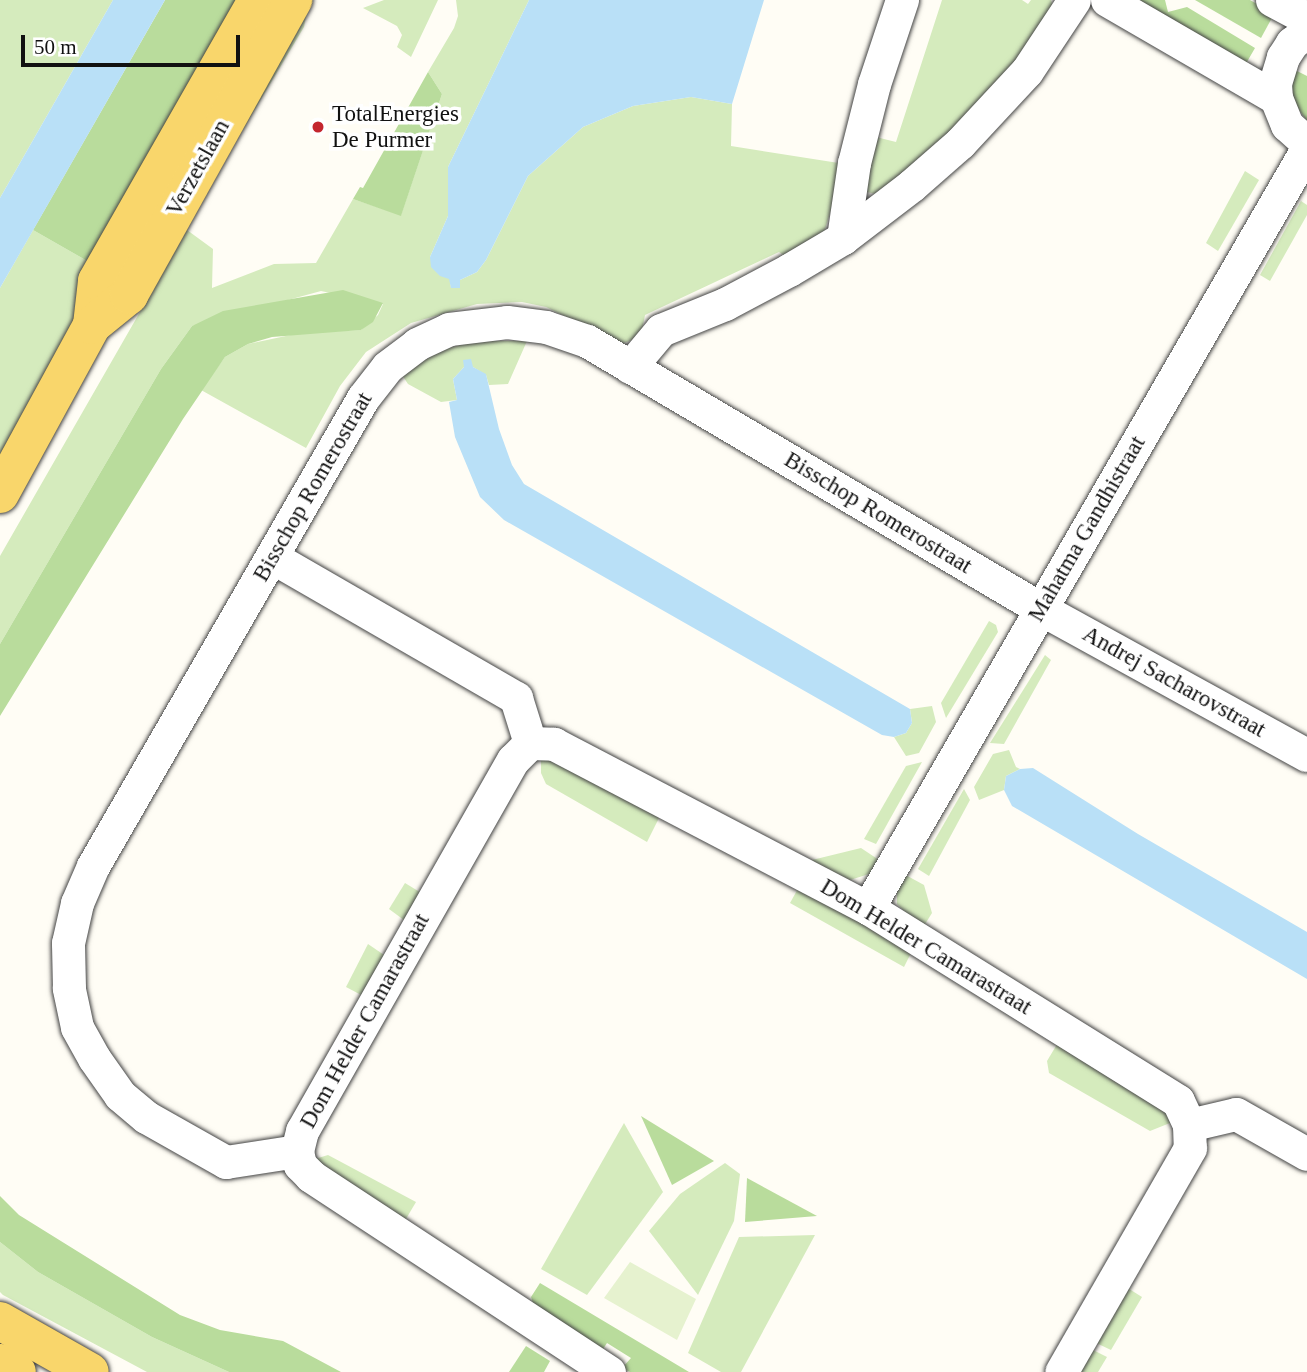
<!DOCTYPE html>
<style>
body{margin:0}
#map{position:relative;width:1307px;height:1372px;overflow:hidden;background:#fffdf5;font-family:Georgia,serif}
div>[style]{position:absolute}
.green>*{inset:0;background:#d5ebbd}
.forest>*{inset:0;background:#b9dc9c}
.pitch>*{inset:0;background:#e6f2cf}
.water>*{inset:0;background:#b9e0f7}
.roads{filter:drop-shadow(0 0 2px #444) drop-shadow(0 0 2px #444)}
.minor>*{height:33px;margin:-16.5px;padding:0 16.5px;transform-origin:16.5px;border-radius:16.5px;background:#fff}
.major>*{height:38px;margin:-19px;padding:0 19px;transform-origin:19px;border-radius:19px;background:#f9d66b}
.dots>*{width:19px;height:19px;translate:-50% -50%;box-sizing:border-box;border:4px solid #fff;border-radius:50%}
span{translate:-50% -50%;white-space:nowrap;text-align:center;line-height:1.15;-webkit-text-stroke:7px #fff;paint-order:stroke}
.poi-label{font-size:23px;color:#111}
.left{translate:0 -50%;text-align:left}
.street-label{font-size:23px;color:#111}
.scale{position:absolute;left:21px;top:35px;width:219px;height:32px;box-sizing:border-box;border:4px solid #111;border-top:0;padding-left:9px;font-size:21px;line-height:24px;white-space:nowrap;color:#111;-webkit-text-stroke:5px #fff;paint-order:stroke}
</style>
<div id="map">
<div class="green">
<div style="clip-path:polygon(0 0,113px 0,0 198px)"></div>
<div style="clip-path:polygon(384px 0,438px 0,411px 57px,397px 47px,402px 35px,397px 26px,363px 8px)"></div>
<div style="clip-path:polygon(456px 0,529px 0,448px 167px,448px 216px,430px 257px,450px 279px,451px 288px,460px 288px,460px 280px,477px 272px,486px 260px,528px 176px,583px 127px,633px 106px,691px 97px,732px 104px,731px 146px,845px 164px,822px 239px,789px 259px,779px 252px,645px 315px,642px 330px,635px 339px,621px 344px,546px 307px,522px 302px,477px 304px,411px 323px,366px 352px,340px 386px,306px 448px,201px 390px,225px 357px,248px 344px,300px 333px,361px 330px,378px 315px,383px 304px,321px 291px,192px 326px,161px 369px,0 644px,0 556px,187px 230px,213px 249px,212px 288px,274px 264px,316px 263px,353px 199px,401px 215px,442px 94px,428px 72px,454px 28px,458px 16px)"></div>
<div style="clip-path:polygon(942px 0,1022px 0,1028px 4px,1031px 0,1051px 0,1054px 11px,1003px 79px,884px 196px,867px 192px,863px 183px,868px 135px,896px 142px)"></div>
<div style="clip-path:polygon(308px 4px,304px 27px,226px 158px)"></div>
<div style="clip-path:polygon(1245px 171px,1259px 180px,1218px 251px,1206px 243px)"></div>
<div style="clip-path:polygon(1301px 201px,1307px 205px,1307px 215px,1270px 281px,1260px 275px)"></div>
<div style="clip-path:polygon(33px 230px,96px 266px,68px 339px,0 467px,0 288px)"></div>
<div style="clip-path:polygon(476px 341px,527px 341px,508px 384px,489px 385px,486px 375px,473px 367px,464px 367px,453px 379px,457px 400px,441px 402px,408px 384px,402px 375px,441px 350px)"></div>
<div style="clip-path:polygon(989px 621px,996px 625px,998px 632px,946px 718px,941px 703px)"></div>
<div style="clip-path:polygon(1045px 655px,1051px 660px,1004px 744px,990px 743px)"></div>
<div style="clip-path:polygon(932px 706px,936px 722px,919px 753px,906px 756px,894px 737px,906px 733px,912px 723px,910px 709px)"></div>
<div style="clip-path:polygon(1009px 750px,1016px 767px,1020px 769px,1006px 776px,1004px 790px,979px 800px,974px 787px,993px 754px)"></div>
<div style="clip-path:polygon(541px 758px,554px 758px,661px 814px,647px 842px,546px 784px,541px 773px)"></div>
<div style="clip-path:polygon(922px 762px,876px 844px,864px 839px,906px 766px)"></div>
<div style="clip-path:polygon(964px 789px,970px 800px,929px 876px,918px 869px)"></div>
<div style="clip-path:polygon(861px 848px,882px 862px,869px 874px,850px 880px,835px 879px,812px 860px)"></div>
<div style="clip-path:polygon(902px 873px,924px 885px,932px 913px,922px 929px,897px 904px,897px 883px)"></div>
<div style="clip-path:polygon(405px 883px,423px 894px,408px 923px,389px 909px)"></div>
<div style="clip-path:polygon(800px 885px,913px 949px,904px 967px,790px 903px)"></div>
<div style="clip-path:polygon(368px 944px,387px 957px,365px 997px,346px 987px)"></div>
<div style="clip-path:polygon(1059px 1041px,1170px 1111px,1175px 1121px,1150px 1131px,1049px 1073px,1047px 1061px)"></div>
<div style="clip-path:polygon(624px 1123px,663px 1192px,587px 1295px,541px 1269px)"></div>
<div style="clip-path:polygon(328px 1155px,416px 1202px,403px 1224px,315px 1159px)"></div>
<div style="clip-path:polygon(725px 1163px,740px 1174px,734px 1221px,698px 1295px,649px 1231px,680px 1194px)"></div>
<div style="clip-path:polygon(815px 1235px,741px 1372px,721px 1372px,688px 1353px,739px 1237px)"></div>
<div style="clip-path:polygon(0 1242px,38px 1272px,152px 1337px,229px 1372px,147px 1372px,3px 1295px,0 1292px)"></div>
<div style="clip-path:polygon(1126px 1287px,1142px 1297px,1111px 1350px,1092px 1341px)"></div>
<div style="clip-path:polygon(1089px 1348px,1107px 1357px,1098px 1372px,1075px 1372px)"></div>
</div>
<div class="forest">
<div style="clip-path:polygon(165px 0,248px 0,96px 266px,33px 230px)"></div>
<div style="clip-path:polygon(1126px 0,1165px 0,1168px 12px,1187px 7px,1255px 48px,1244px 67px)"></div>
<div style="clip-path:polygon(1195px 0,1250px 0,1274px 14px,1261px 38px)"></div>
<div style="clip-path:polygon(1295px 70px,1307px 76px,1307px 121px,1295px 104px,1292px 88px)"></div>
<div style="clip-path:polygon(428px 72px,442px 94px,401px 216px,353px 199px,360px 187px,363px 188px)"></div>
<div style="clip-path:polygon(343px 290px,383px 303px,373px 322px,361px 330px,272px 337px,248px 344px,225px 357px,183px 419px,0 716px,0 644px,161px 369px,192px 326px,223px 311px)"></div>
<div style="clip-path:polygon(641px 1116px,714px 1161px,672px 1185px)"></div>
<div style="clip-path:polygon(747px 1178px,817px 1216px,745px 1222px)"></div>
<div style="clip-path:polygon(0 1196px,19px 1215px,180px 1315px,220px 1330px,283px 1341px,341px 1372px,229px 1372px,152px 1337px,38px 1272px,0 1242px)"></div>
<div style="clip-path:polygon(540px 1283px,689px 1372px,630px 1372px,622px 1368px,631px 1358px,607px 1343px,599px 1355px,536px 1312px,531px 1297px)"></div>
<div style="clip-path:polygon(526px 1346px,550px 1361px,544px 1372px,509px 1372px)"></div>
</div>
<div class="pitch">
<div style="clip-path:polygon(630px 1262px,696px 1299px,677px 1340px,604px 1298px)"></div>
</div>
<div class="water">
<div style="clip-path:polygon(113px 0,165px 0,0 288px,0 198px)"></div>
<div style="clip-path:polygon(529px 0,764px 0,732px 104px,691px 97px,633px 106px,583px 127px,528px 176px,486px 260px,477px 272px,460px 280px,460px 288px,451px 288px,449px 279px,440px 276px,431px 267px,430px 257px,448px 216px,448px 167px)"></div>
<div style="clip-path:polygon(471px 359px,473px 367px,486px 374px,499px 429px,512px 465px,524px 484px,910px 709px,912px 723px,906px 733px,894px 737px,882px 735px,504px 520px,480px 497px,455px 437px,449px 402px,457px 400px,453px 379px,464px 367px,463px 360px)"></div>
<div style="clip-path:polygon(1033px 768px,1138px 834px,1307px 932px,1307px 979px,1012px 806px,1004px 790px,1006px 776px,1020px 769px)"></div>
</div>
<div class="roads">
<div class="minor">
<div style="left:1107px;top:0;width:195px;rotate:30.1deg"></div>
<div style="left:1272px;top:0;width:40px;rotate:28deg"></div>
<div style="left:1307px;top:32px;width:19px;rotate:144deg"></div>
<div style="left:1292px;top:43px;width:17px;rotate:123deg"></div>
<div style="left:1283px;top:57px;width:28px;rotate:107deg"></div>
<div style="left:1275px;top:84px;width:14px;rotate:86deg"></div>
<div style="left:1276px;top:98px;width:29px;rotate:68deg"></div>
<div style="left:1287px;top:125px;width:27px;rotate:42deg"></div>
<div style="left:843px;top:238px;width:76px;rotate:-81.7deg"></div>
<div style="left:854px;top:163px;width:81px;rotate:-75.8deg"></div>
<div style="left:874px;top:84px;width:89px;rotate:-71.6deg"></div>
<div style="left:630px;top:367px;width:48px;rotate:-50deg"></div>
<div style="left:661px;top:330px;width:69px;rotate:-22.1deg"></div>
<div style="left:725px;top:304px;width:72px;rotate:-28deg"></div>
<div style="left:789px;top:270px;width:63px;rotate:-30.7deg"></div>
<div style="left:843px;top:238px;width:87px;rotate:-37.5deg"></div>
<div style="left:912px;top:185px;width:64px;rotate:-41.2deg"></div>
<div style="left:960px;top:143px;width:98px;rotate:-47.1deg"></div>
<div style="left:1027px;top:71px;width:85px;rotate:-56.5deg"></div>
<div style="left:272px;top:557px;width:282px;rotate:30deg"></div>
<div style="left:516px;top:698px;width:47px;rotate:72.7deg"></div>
<div style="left:868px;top:908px;width:877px;rotate:-59.96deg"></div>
<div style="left:1189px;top:1125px;width:48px;rotate:-13.2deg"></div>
<div style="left:1236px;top:1114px;width:81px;rotate:29.4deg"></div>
<div style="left:297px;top:1151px;width:72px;rotate:171.2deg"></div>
<div style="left:226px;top:1162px;width:92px;rotate:-150.6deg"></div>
<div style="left:146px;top:1117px;width:34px;rotate:-140deg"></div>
<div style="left:120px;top:1095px;width:45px;rotate:-125.1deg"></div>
<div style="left:94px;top:1058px;width:35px;rotate:-119deg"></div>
<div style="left:77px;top:1027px;width:40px;rotate:-102deg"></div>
<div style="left:69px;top:988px;width:45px;rotate:-91.3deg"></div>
<div style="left:68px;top:943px;width:41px;rotate:-77.3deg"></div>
<div style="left:77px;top:903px;width:40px;rotate:-66.6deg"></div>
<div style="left:93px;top:866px;width:540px;rotate:-60.02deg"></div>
<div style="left:363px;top:398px;width:39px;rotate:-52deg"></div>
<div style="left:387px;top:367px;width:38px;rotate:-37deg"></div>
<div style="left:417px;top:344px;width:35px;rotate:-25deg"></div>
<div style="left:449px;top:329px;width:58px;rotate:-6.9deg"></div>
<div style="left:507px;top:322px;width:39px;rotate:7deg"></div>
<div style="left:546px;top:327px;width:43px;rotate:18.9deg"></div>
<div style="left:587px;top:341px;width:527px;rotate:30.55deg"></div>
<div style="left:1041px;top:609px;width:303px;rotate:28.8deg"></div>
<div style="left:609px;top:1372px;width:357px;rotate:-146.7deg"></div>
<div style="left:311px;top:1176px;width:16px;rotate:-135deg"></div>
<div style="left:300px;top:1165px;width:14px;rotate:-102deg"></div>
<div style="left:297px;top:1151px;width:21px;rotate:-76deg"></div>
<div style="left:302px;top:1131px;width:427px;rotate:-60.4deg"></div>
<div style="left:513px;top:760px;width:24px;rotate:-45deg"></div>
<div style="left:530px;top:743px;width:24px;rotate:2deg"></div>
<div style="left:554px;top:744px;width:354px;rotate:27.6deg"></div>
<div style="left:868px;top:908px;width:365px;rotate:31.9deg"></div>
<div style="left:1178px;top:1101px;width:26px;rotate:65deg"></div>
<div style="left:1189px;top:1125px;width:23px;rotate:88deg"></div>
<div style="left:1190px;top:1148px;width:258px;rotate:119.9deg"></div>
</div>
<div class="major">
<div style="left:92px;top:325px;width:44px;rotate:-83.5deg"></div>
<div style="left:97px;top:281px;width:323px;rotate:-60.3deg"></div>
<div style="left:0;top:494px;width:192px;rotate:-61.4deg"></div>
<div style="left:92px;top:325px;width:48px;rotate:-39deg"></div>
<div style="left:129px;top:295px;width:338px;rotate:-60.9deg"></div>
<div style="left:0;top:1321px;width:103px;rotate:29.5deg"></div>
<div style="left:0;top:1363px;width:19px;rotate:28deg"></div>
</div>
</div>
<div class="dots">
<div style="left:318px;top:127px;background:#c4262e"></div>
</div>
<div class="poi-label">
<span class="left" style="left:332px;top:127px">TotalEnergies<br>De Purmer</span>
</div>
<div class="street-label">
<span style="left:198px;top:168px;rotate:-61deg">Verzetslaan</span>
<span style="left:313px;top:487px;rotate:-60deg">Bisschop Romerostraat</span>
<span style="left:878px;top:513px;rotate:31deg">Bisschop Romerostraat</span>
<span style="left:1087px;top:529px;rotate:-60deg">Mahatma Gandhistraat</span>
<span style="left:1174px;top:682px;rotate:29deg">Andrej Sacharovstraat</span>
<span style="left:926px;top:947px;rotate:31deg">Dom Helder Camarastraat</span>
<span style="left:365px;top:1021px;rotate:-61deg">Dom Helder Camarastraat</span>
</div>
<div class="scale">50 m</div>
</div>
